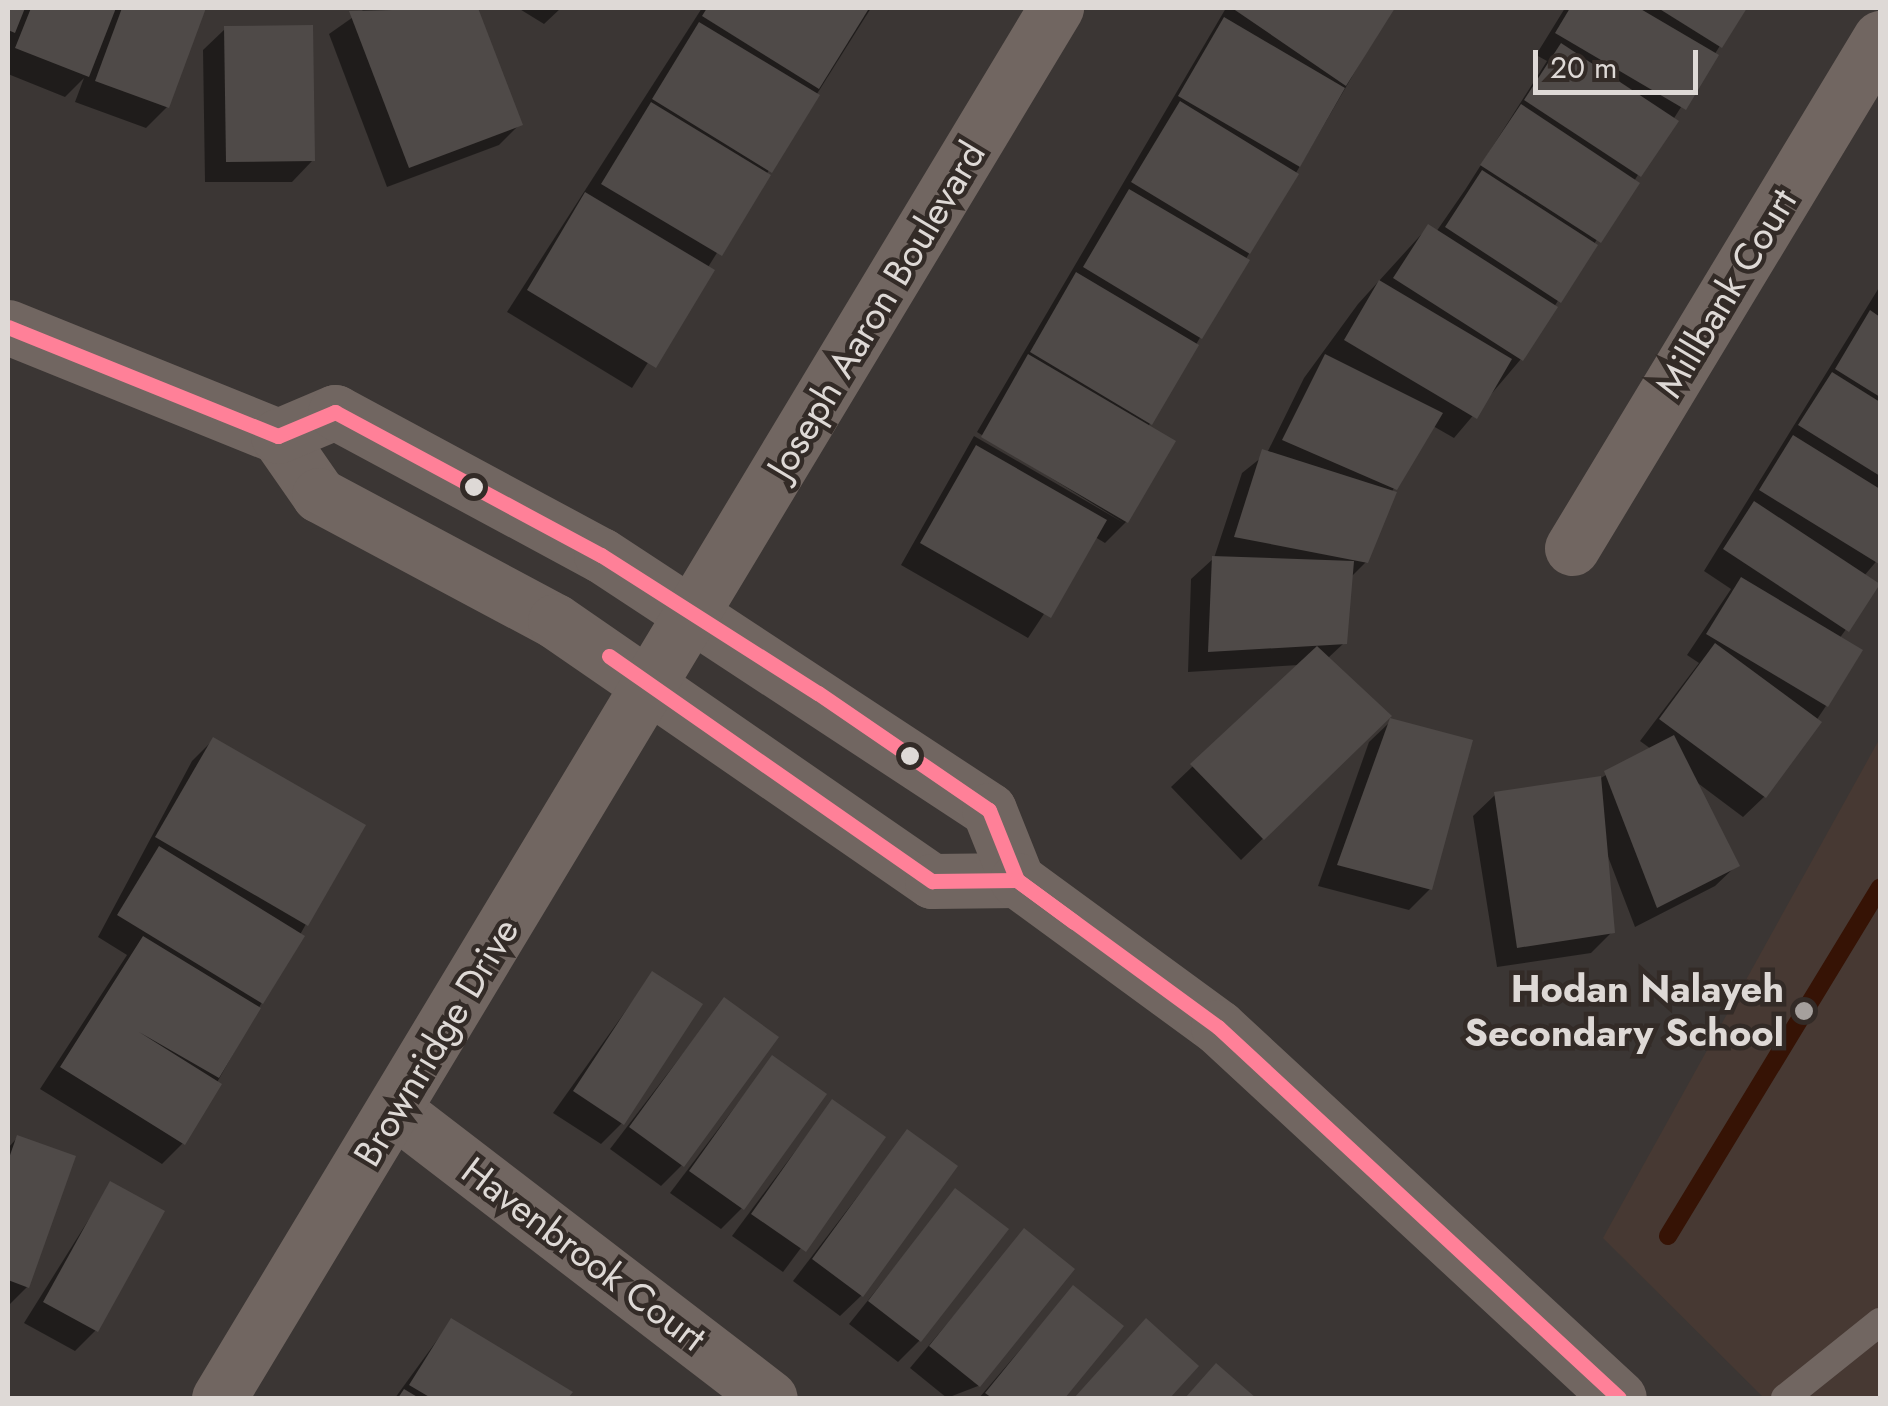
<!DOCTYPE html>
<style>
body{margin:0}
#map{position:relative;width:1888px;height:1406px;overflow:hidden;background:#3b3634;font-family:Jost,sans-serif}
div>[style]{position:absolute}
.built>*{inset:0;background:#473933}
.shadow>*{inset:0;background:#0007}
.stream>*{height:18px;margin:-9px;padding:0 9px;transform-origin:9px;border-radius:9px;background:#361305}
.building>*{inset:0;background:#4f4a48}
.service>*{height:28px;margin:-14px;padding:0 14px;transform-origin:14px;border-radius:14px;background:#716661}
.minor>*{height:55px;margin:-27.5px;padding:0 27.5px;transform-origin:27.5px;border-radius:27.5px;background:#716661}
.tertiary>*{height:55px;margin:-27.5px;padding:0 27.5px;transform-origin:27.5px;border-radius:27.5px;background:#716661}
.bus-1>*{height:15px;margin:-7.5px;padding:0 7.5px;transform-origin:7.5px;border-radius:7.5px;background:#ff8098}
.dots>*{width:28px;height:28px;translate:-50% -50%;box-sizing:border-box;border:5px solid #332b27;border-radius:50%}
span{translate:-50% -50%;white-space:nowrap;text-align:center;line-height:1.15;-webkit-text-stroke:9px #332b27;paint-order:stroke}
.street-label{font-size:38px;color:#ded9d6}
.poi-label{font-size:38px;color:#ded9d6;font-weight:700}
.right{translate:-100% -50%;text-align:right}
.frame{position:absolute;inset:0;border:10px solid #ded9d6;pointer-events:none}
.scale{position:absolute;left:1533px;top:50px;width:165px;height:45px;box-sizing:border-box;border:5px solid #ded9d6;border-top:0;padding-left:12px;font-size:30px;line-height:35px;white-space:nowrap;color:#ded9d6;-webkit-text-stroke:8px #332b27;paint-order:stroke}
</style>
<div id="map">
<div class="built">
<div style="clip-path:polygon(1880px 738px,1880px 1398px,1764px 1398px,1603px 1238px)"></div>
</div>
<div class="shadow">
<div style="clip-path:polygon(8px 8px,204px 8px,167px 107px,146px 128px,75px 102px,84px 78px,65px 97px,8px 74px)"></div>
<div style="clip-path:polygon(366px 8px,476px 8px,520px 124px,499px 145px,387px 187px,329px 34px)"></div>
<div style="clip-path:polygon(518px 8px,561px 8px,544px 24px)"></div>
<div style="clip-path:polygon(702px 8px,871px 8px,632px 388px,507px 312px)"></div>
<div style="clip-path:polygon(1226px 8px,1392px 8px,1148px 427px,1126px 522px,1105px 543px,1095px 537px,1028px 638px,901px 565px,974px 436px,1124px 523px,977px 432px)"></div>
<div style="clip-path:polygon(1565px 8px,1744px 8px,1521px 359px,1454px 438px,1433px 426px,1391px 493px,1366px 562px,1350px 578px,1344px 643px,1327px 659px,1388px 716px,1241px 860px,1171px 787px,1299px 665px,1188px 672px,1191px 579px,1214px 558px,1242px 473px,1267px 453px,1304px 378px,1358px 304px,1428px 227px,1436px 232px,1465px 190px,1547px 61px,1536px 55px)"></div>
<div style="clip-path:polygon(225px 29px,313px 160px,292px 182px,205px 182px,203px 50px)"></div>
<div style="clip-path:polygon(1880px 286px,1880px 557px,1864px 576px,1878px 585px,1839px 639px,1826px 706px,1765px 796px,1743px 817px,1695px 781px,1737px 865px,1715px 886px,1635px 927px,1607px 854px,1612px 932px,1591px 953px,1497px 967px,1473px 816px,1495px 795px,1599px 779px,1651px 749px,1640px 741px,1699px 663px,1687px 655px,1731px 589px,1704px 571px)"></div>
<div style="clip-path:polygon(1391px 721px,1430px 889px,1409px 910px,1318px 886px,1369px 742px)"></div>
<div style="clip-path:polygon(213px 740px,306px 924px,183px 1143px,162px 1164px,40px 1089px,127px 955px,98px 937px,192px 761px)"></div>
<div style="clip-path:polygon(652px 974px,622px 1123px,601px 1144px,553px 1113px)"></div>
<div style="clip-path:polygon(724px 1000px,682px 1165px,661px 1186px,610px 1149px)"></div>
<div style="clip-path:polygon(772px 1058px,742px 1208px,721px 1229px,670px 1193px)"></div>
<div style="clip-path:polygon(832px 1102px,883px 1138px,783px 1272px,732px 1236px)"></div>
<div style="clip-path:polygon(907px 1132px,862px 1295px,840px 1316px,793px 1281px)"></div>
<div style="clip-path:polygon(17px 1138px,27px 1287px,8px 1306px,8px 1148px)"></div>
<div style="clip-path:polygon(111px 1184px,96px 1330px,75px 1351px,24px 1323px)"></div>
<div style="clip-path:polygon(956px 1191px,919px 1341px,898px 1362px,849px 1324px)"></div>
<div style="clip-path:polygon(1024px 1232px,1071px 1269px,978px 1386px,947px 1398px,910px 1368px)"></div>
<div style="clip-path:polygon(1073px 1288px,1121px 1327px,1062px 1398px,979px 1398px)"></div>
<div style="clip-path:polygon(451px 1321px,569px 1393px,565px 1398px,395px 1398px)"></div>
</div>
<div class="stream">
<div style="left:1668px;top:1236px;width:408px;rotate:-58.7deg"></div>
</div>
<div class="building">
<div style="clip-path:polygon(8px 8px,25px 8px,15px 33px,8px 30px)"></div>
<div style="clip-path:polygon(31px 8px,116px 8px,89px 77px,15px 48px)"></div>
<div style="clip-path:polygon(122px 8px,206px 8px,169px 108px,95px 81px)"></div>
<div style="clip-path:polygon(478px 8px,523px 125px,409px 168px,349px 11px)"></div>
<div style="clip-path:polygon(707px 8px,863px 8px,868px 10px,819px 89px,702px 16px)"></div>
<div style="clip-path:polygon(1232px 8px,1395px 8px,1346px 86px)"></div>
<div style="clip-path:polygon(1570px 8px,1639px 8px,1719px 55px,1686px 110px,1555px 33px)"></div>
<div style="clip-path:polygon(1658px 8px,1747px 8px,1722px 48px)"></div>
<div style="clip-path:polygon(1224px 17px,1345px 88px,1300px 167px,1178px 96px)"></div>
<div style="clip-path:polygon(699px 22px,820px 95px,772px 173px,652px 99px)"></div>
<div style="clip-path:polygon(313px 25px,315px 161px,226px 162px,224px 26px)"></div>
<div style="clip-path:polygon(1561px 43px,1679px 121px,1641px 177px,1524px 100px)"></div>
<div style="clip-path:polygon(1180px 101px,1299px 174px,1250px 254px,1131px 182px)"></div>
<div style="clip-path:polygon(651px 102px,771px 175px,722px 256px,601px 184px)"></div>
<div style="clip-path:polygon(1521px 104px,1640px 183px,1601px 243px,1480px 165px)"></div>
<div style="clip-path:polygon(1482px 170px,1598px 245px,1561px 303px,1445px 227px)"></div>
<div style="clip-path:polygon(1129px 189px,1250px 260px,1202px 339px,1083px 267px)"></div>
<div style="clip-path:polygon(585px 192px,715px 270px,656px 368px,527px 290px)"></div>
<div style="clip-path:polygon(1428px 224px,1558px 307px,1523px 361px,1393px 278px)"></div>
<div style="clip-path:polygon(1076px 272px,1199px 345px,1152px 425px,1030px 352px)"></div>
<div style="clip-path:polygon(1379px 280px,1512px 359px,1477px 419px,1344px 340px)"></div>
<div style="clip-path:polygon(1870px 310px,1880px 317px,1880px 397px,1835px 369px)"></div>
<div style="clip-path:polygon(1028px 354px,1176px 441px,1128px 523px,981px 437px)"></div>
<div style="clip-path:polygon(1325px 354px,1443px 413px,1397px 490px,1282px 440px)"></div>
<div style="clip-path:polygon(1832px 372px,1880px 402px,1880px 476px,1798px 425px)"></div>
<div style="clip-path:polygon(1793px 435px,1880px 489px,1879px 564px,1759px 490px)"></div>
<div style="clip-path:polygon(976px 445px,1107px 520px,1051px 618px,920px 543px)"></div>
<div style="clip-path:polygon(1262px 449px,1397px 492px,1368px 563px,1234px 537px)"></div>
<div style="clip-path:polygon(1754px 501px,1880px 584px,1849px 632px,1723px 549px)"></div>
<div style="clip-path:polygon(1212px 556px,1354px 561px,1347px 644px,1208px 652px)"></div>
<div style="clip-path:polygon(1741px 577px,1863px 650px,1828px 707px,1706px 634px)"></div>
<div style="clip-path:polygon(1715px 643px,1822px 722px,1766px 798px,1659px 719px)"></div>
<div style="clip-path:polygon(1317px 646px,1392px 716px,1264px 840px,1190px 764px)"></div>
<div style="clip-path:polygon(1390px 718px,1473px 740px,1432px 890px,1337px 865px)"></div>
<div style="clip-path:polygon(1674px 735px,1740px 866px,1657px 908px,1604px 771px)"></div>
<div style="clip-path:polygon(213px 737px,366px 825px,308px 926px,155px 837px)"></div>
<div style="clip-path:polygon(1601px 776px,1615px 933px,1517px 948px,1494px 792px)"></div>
<div style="clip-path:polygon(159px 846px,305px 936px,263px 1004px,117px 915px)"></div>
<div style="clip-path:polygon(143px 936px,261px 1008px,219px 1078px,139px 1032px,222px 1084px,185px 1145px,60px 1067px)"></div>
<div style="clip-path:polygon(652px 971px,703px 1004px,624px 1125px,573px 1091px)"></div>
<div style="clip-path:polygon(724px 997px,779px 1037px,684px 1167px,629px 1127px)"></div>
<div style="clip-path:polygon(772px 1055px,827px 1094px,744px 1210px,689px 1171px)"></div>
<div style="clip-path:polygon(832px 1099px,886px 1137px,806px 1252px,751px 1214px)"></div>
<div style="clip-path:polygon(907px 1129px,958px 1166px,863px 1297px,812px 1259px)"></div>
<div style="clip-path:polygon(17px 1135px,76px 1156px,29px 1288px,8px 1280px,8px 1161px)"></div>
<div style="clip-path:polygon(110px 1181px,165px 1211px,98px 1332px,43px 1302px)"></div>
<div style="clip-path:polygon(955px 1188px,1009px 1229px,921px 1342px,868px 1301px)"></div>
<div style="clip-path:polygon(1024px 1228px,1075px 1269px,980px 1387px,929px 1346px)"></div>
<div style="clip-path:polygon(1073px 1285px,1124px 1326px,1065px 1398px,992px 1398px,985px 1393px)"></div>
<div style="clip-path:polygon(451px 1318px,573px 1392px,568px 1398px,431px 1398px,409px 1385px)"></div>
<div style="clip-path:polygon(1146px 1318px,1199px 1366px,1170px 1398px,1074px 1398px)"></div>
<div style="clip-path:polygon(1216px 1363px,1256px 1398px,1185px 1398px)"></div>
<div style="clip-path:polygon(404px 1389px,419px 1398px,398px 1398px)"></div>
</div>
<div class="service">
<div style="left:1785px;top:1398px;width:122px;rotate:-38.7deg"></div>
</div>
<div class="minor">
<div style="left:1572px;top:548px;width:596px;rotate:-58.87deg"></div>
<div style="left:396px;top:1111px;width:471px;rotate:37.5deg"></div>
</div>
<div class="tertiary">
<div style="left:8px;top:327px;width:291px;rotate:22deg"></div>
<div style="left:278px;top:436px;width:72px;rotate:55.2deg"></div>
<div style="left:319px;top:495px;width:268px;rotate:28.1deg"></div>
<div style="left:555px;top:621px;width:458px;rotate:34.6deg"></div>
<div style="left:932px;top:881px;width:85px;rotate:-0.7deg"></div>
<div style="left:278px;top:436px;width:62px;rotate:-22.8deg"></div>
<div style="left:335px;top:412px;width:302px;rotate:28.3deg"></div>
<div style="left:601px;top:555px;width:464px;rotate:33.3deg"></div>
<div style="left:989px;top:810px;width:75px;rotate:68.2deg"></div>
<div style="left:1017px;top:880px;width:249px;rotate:36.2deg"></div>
<div style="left:1218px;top:1027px;width:546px;rotate:42.77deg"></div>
<div style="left:219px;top:1398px;width:1623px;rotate:-58.95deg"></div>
</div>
<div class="bus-1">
<div style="left:8px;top:327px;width:291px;rotate:22deg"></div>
<div style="left:278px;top:436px;width:62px;rotate:-22.8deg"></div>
<div style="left:335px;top:412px;width:302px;rotate:28.3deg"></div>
<div style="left:601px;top:555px;width:257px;rotate:32.5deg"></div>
<div style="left:818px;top:693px;width:207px;rotate:34.4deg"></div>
<div style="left:989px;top:810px;width:75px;rotate:68.2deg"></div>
<div style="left:1017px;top:880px;width:249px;rotate:36.2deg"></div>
<div style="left:1218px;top:1027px;width:546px;rotate:42.77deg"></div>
<div style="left:609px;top:656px;width:394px;rotate:34.9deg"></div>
<div style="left:932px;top:881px;width:85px;rotate:-0.7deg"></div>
<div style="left:1017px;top:880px;width:71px;rotate:36.4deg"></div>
</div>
<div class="dots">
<div style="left:474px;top:487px;background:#ded9d6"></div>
<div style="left:910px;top:756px;background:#ded9d6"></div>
<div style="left:1804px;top:1011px;background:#a5a09d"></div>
</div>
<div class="street-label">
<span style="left:1726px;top:293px;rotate:-59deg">Millbank Court</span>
<span style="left:876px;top:310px;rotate:-59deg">Joseph Aaron Boulevard</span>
<span style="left:436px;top:1042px;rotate:-59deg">Brownridge Drive</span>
<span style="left:584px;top:1254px;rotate:37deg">Havenbrook Court</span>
</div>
<div class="poi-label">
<span class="right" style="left:1784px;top:1011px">Hodan Nalayeh<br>Secondary School</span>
</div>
<div class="frame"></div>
<div class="scale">20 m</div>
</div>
